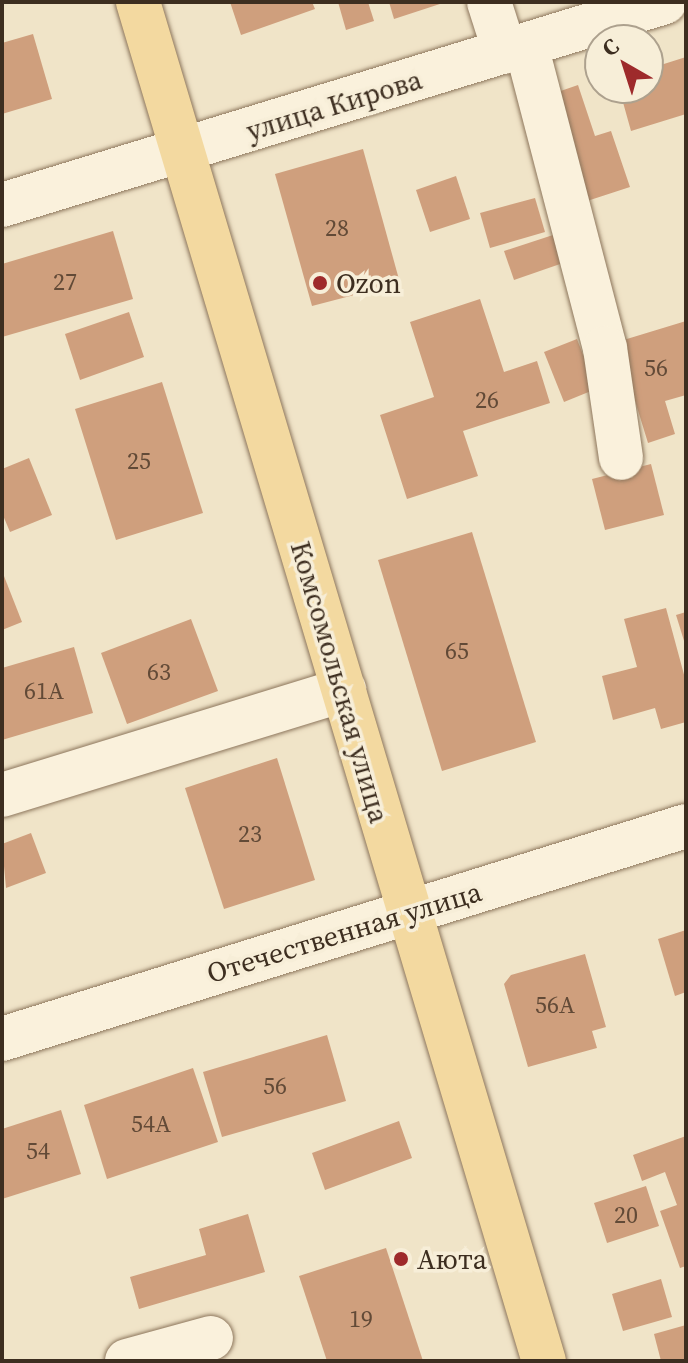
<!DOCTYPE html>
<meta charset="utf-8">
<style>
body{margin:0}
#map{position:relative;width:688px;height:1363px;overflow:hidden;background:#f0e4c8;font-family:"Source Serif 4",serif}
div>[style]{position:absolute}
.building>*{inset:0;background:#cf9f7d}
.roads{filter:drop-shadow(0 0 2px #8d765c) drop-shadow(0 0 2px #8d765c)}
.minor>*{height:44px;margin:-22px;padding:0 22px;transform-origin:22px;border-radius:22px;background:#faf1dc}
.major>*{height:44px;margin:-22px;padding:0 22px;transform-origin:22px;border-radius:22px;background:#f3d9a0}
.dots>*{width:22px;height:22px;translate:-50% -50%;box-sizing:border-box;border:4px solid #f7eed8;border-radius:50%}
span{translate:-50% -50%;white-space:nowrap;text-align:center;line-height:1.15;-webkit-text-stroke:7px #f7eed8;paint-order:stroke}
.number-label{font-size:24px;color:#624a37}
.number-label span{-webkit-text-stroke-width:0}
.street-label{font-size:28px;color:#3d2e20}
.poi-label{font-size:28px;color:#3d2e20}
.left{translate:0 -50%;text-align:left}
.frame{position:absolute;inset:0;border:4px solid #3d2e20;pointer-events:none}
.north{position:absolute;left:584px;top:24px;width:80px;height:80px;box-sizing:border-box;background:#f7eed8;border:2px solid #ada18e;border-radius:50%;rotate:321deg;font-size:22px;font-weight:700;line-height:32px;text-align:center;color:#3d2e20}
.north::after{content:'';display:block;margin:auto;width:28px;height:36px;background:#9e2a2b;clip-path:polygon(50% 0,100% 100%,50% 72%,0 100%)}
</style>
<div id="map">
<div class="building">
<div style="clip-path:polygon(230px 2px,312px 2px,315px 9px,241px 35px)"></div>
<div style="clip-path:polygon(338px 2px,368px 2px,374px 21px,346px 30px)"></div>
<div style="clip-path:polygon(389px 2px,443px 2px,443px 3px,394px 19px)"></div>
<div style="clip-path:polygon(33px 34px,52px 99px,2px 114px,2px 43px)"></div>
<div style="clip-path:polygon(686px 57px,686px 114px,631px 131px,619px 88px,648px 88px,648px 69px)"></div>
<div style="clip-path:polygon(578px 85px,595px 136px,611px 131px,630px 187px,584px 202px,549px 95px)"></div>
<div style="clip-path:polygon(363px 149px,400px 283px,312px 306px,275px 174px)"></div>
<div style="clip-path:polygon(456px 176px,470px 219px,430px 232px,416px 190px)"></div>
<div style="clip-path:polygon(535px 198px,545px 232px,490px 248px,480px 213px)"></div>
<div style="clip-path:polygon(113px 231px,133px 299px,2px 337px,2px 264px)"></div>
<div style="clip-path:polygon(553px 235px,563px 263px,514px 280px,504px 251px)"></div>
<div style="clip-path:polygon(480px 299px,504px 372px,537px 361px,550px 403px,463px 431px,478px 476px,407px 499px,380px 415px,434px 397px,410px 322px)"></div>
<div style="clip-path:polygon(129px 312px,144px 357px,80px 380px,65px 334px)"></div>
<div style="clip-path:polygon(686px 321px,686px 395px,665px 401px,675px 434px,648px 443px,617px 342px)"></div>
<div style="clip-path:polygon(577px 339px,596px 389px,564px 402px,544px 352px)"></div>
<div style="clip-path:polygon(162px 382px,203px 513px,116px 540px,75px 409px)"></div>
<div style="clip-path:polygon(29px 458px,52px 515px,10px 532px,2px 513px,2px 469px)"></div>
<div style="clip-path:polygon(651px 464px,664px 515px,605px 530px,592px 479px)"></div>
<div style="clip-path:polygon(472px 532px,536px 742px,442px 771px,378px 560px)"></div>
<div style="clip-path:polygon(2px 571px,22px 622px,2px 630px)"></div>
<div style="clip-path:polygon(666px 608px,686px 682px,686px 722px,661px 729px,655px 708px,613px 720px,602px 676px,637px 667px,624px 619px)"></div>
<div style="clip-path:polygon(686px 612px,686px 644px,685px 644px,676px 615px)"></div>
<div style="clip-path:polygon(191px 619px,218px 691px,127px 724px,101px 653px)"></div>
<div style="clip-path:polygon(74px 647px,93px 713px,2px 740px,2px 668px)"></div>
<div style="clip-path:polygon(277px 758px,315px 880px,224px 909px,185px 788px)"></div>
<div style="clip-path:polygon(31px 833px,46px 873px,6px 888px,2px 844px)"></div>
<div style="clip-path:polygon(686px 930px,686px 992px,675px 996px,658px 939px)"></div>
<div style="clip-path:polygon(585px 954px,606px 1027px,592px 1031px,597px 1048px,528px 1067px,504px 984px,511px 975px)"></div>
<div style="clip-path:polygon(327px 1035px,346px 1101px,222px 1137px,203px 1072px)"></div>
<div style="clip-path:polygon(193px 1068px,218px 1142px,107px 1179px,84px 1105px)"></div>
<div style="clip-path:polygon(61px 1110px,81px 1174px,2px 1199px,2px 1129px)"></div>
<div style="clip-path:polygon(399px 1121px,412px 1158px,325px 1190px,312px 1153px)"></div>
<div style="clip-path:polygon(686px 1136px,686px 1266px,680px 1268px,660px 1211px,677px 1205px,665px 1172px,642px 1181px,633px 1155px)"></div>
<div style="clip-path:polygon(646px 1186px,659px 1226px,607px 1243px,594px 1203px)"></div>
<div style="clip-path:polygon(248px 1214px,265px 1272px,139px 1309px,130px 1277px,206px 1255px,199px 1229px)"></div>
<div style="clip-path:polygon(386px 1248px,423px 1361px,327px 1361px,299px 1276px)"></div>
<div style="clip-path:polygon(661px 1279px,672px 1317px,623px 1331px,612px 1294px)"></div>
<div style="clip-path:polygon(686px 1325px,686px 1361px,661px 1361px,654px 1334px)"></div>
</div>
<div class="roads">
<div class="minor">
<div style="left:489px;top:2px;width:52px;rotate:72.3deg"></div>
<div style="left:526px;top:45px;width:313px;rotate:75.4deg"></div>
<div style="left:605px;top:348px;width:111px;rotate:81.7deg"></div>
<div style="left:2px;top:205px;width:693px;rotate:-17.02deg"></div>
<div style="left:2px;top:795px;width:358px;rotate:-17.1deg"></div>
<div style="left:2px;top:1039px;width:716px;rotate:-17.3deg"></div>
<div style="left:127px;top:1361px;width:87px;rotate:-15.3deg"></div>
</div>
<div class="major">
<div style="left:138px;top:2px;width:1418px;rotate:73.37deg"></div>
</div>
</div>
<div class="dots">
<div style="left:320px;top:283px;background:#9e2a2b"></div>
<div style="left:401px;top:1259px;background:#9e2a2b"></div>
</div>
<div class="number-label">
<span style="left:337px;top:228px">28</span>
<span style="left:65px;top:282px">27</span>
<span style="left:656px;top:368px">56</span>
<span style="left:487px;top:400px">26</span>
<span style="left:139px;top:461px">25</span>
<span style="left:457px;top:651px">65</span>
<span style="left:159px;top:672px">63</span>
<span style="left:44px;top:691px">61А</span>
<span style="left:250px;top:834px">23</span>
<span style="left:555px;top:1005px">56А</span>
<span style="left:275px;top:1086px">56</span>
<span style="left:151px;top:1124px">54А</span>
<span style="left:38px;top:1151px">54</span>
<span style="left:626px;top:1215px">20</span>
<span style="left:361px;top:1319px">19</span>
</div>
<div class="street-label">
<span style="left:334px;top:105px;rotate:-17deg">улица Кирова</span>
<span style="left:340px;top:682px;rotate:74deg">Комсомольская улица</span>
<span style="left:344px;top:932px;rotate:-17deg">Отечественная улица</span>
</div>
<div class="poi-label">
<span class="left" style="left:336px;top:283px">Ozon</span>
<span class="left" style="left:417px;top:1259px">Аюта</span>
</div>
<div class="frame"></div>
<div class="north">С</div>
</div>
